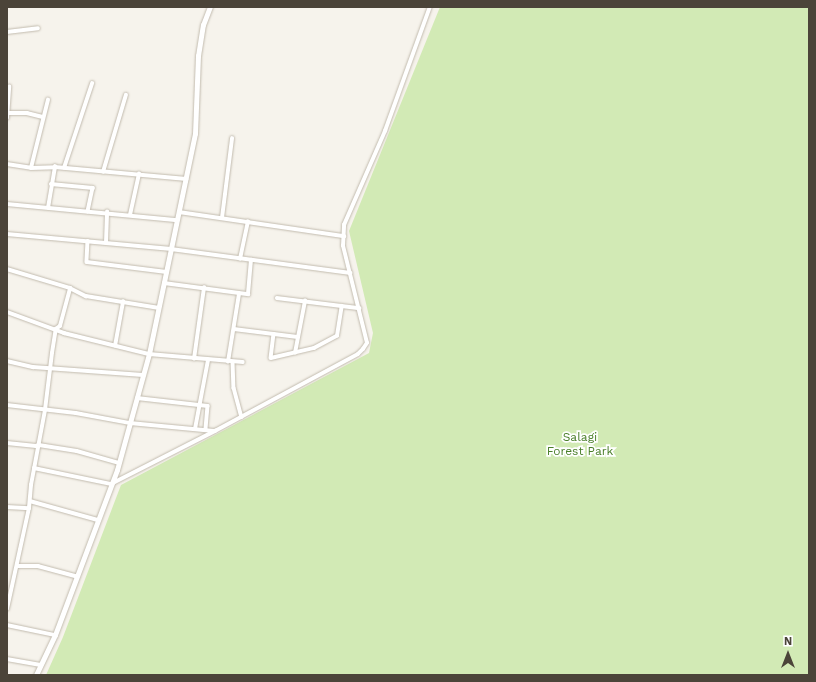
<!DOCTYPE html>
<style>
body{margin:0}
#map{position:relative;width:816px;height:682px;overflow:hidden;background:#f6f3ec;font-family:"Work Sans",sans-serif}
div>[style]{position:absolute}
.green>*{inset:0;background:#d2eab5}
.roads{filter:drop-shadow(0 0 1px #c2bbae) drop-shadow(0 0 1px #c2bbae)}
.minor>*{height:3.5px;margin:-1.75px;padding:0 1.75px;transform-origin:1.75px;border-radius:1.75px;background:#fff}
.tertiary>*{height:4.5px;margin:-2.25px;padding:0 2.25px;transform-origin:2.25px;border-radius:2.25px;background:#fff}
span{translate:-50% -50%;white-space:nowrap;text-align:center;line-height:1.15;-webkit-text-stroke:3.5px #fff;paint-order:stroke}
.park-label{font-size:12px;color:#4a7f2a}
.frame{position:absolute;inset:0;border:8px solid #4b4439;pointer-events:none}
.north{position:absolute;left:768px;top:634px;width:40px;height:40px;-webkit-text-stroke:3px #fff;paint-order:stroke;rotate:0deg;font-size:11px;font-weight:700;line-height:16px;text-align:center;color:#4b4439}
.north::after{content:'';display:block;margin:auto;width:14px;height:18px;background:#4b4439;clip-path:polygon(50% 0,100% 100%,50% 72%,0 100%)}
</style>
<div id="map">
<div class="green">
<div style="clip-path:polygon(440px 7px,809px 7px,809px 675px,46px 675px,63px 637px,121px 485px,369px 353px,373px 333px,349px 231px)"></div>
</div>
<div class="roads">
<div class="minor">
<div style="left:7px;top:32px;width:31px;rotate:-7deg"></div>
<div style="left:8px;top:113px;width:19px"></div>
<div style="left:27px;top:113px;width:16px;rotate:14deg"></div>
<div style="left:7px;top:118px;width:31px;rotate:-86deg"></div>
<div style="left:7px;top:164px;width:24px;rotate:9deg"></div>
<div style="left:31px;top:168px;width:24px;rotate:-2deg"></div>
<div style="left:55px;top:167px;width:132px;rotate:5.2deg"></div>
<div style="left:31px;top:168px;width:70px;rotate:-76deg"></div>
<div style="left:64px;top:168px;width:89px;rotate:-71.6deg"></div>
<div style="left:103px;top:172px;width:80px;rotate:-73.4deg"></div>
<div style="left:51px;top:184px;width:42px;rotate:5.4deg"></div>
<div style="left:93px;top:188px;width:24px;rotate:102deg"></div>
<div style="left:7px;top:204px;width:171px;rotate:5.4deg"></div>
<div style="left:48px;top:208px;width:42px;rotate:-80.3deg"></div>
<div style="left:179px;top:212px;width:167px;rotate:8.3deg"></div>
<div style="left:130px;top:215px;width:42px;rotate:-77.6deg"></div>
<div style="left:222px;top:218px;width:80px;rotate:-82.8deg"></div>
<div style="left:7px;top:234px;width:165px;rotate:5.2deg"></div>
<div style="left:171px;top:249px;width:181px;rotate:7.6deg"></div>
<div style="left:88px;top:241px;width:21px;rotate:93deg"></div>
<div style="left:87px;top:262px;width:80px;rotate:7.2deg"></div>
<div style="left:106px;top:243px;width:31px;rotate:-88deg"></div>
<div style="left:240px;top:259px;width:38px;rotate:-78deg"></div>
<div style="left:7px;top:269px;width:66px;rotate:16.8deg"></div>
<div style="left:70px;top:288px;width:18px;rotate:27deg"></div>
<div style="left:86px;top:296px;width:74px;rotate:9.3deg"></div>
<div style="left:164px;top:283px;width:85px;rotate:7.5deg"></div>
<div style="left:248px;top:294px;width:34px;rotate:-85deg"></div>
<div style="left:277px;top:298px;width:83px;rotate:7deg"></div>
<div style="left:7px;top:312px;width:61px;rotate:20.2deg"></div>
<div style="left:64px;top:333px;width:88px;rotate:13.9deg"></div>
<div style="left:149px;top:354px;width:94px;rotate:4.9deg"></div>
<div style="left:234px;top:329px;width:64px;rotate:7.1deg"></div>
<div style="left:274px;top:334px;width:24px;rotate:97deg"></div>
<div style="left:271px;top:358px;width:44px;rotate:-13.1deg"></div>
<div style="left:314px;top:348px;width:26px;rotate:-28deg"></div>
<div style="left:337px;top:336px;width:30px;rotate:-81deg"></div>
<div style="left:115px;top:346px;width:45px;rotate:-79.7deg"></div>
<div style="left:295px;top:353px;width:53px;rotate:-79.1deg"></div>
<div style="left:194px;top:359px;width:72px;rotate:-82deg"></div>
<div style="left:7px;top:361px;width:27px;rotate:13deg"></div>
<div style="left:33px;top:367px;width:110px;rotate:4.2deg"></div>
<div style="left:228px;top:362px;width:69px;rotate:-80.8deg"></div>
<div style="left:233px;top:362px;width:26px;rotate:88deg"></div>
<div style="left:234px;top:388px;width:30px;rotate:75deg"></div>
<div style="left:137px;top:398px;width:71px;rotate:6.4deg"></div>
<div style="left:208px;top:406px;width:24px;rotate:95deg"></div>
<div style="left:7px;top:405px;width:69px;rotate:6.6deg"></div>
<div style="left:76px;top:413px;width:55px;rotate:10.5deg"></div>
<div style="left:130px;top:423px;width:84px;rotate:5.4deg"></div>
<div style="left:195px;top:429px;width:70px;rotate:-79.3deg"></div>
<div style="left:7px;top:443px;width:29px;rotate:6deg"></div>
<div style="left:36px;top:446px;width:3px;rotate:-18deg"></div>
<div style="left:39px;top:445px;width:38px;rotate:9deg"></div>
<div style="left:77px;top:451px;width:44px;rotate:15.9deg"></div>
<div style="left:34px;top:468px;width:79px;rotate:11.7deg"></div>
<div style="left:111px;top:484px;width:117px;rotate:-27deg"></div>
<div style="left:215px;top:431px;width:162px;rotate:-28.3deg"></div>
<div style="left:358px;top:354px;width:7px;rotate:-45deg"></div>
<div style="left:363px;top:349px;width:7px;rotate:-56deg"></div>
<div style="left:367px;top:343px;width:100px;rotate:-103.9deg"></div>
<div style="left:343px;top:246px;width:21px;rotate:-87deg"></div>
<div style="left:344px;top:225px;width:103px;rotate:-66.4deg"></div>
<div style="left:385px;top:131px;width:132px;rotate:-70.1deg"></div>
<div style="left:30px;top:501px;width:71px;rotate:15.6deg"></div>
<div style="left:7px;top:507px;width:22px;rotate:3deg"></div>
<div style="left:17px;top:566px;width:21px"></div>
<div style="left:38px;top:566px;width:39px;rotate:15deg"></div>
<div style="left:7px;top:609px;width:103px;rotate:-77.7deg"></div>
<div style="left:29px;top:508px;width:23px;rotate:-85deg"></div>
<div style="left:31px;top:485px;width:76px;rotate:-79.4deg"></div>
<div style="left:45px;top:410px;width:57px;rotate:-83deg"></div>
<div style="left:52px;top:353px;width:24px;rotate:-81deg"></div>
<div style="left:56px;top:329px;width:5px;rotate:-37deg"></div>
<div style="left:60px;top:326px;width:39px;rotate:-75deg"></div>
<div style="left:7px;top:625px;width:49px;rotate:11.8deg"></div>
<div style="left:7px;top:659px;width:34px;rotate:10deg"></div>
</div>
<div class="tertiary">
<div style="left:36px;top:675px;width:44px;rotate:-64.6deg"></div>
<div style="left:55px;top:635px;width:176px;rotate:-69.4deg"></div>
<div style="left:117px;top:470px;width:120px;rotate:-74.6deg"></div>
<div style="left:149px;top:354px;width:225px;rotate:-78.2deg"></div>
<div style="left:195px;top:134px;width:78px;rotate:-87.8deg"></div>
<div style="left:198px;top:56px;width:31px;rotate:-81deg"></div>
<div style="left:203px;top:25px;width:19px;rotate:-69deg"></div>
</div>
</div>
<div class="park-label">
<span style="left:580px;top:445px">Salagi<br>Forest Park</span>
</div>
<div class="frame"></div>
<div class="north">N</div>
</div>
